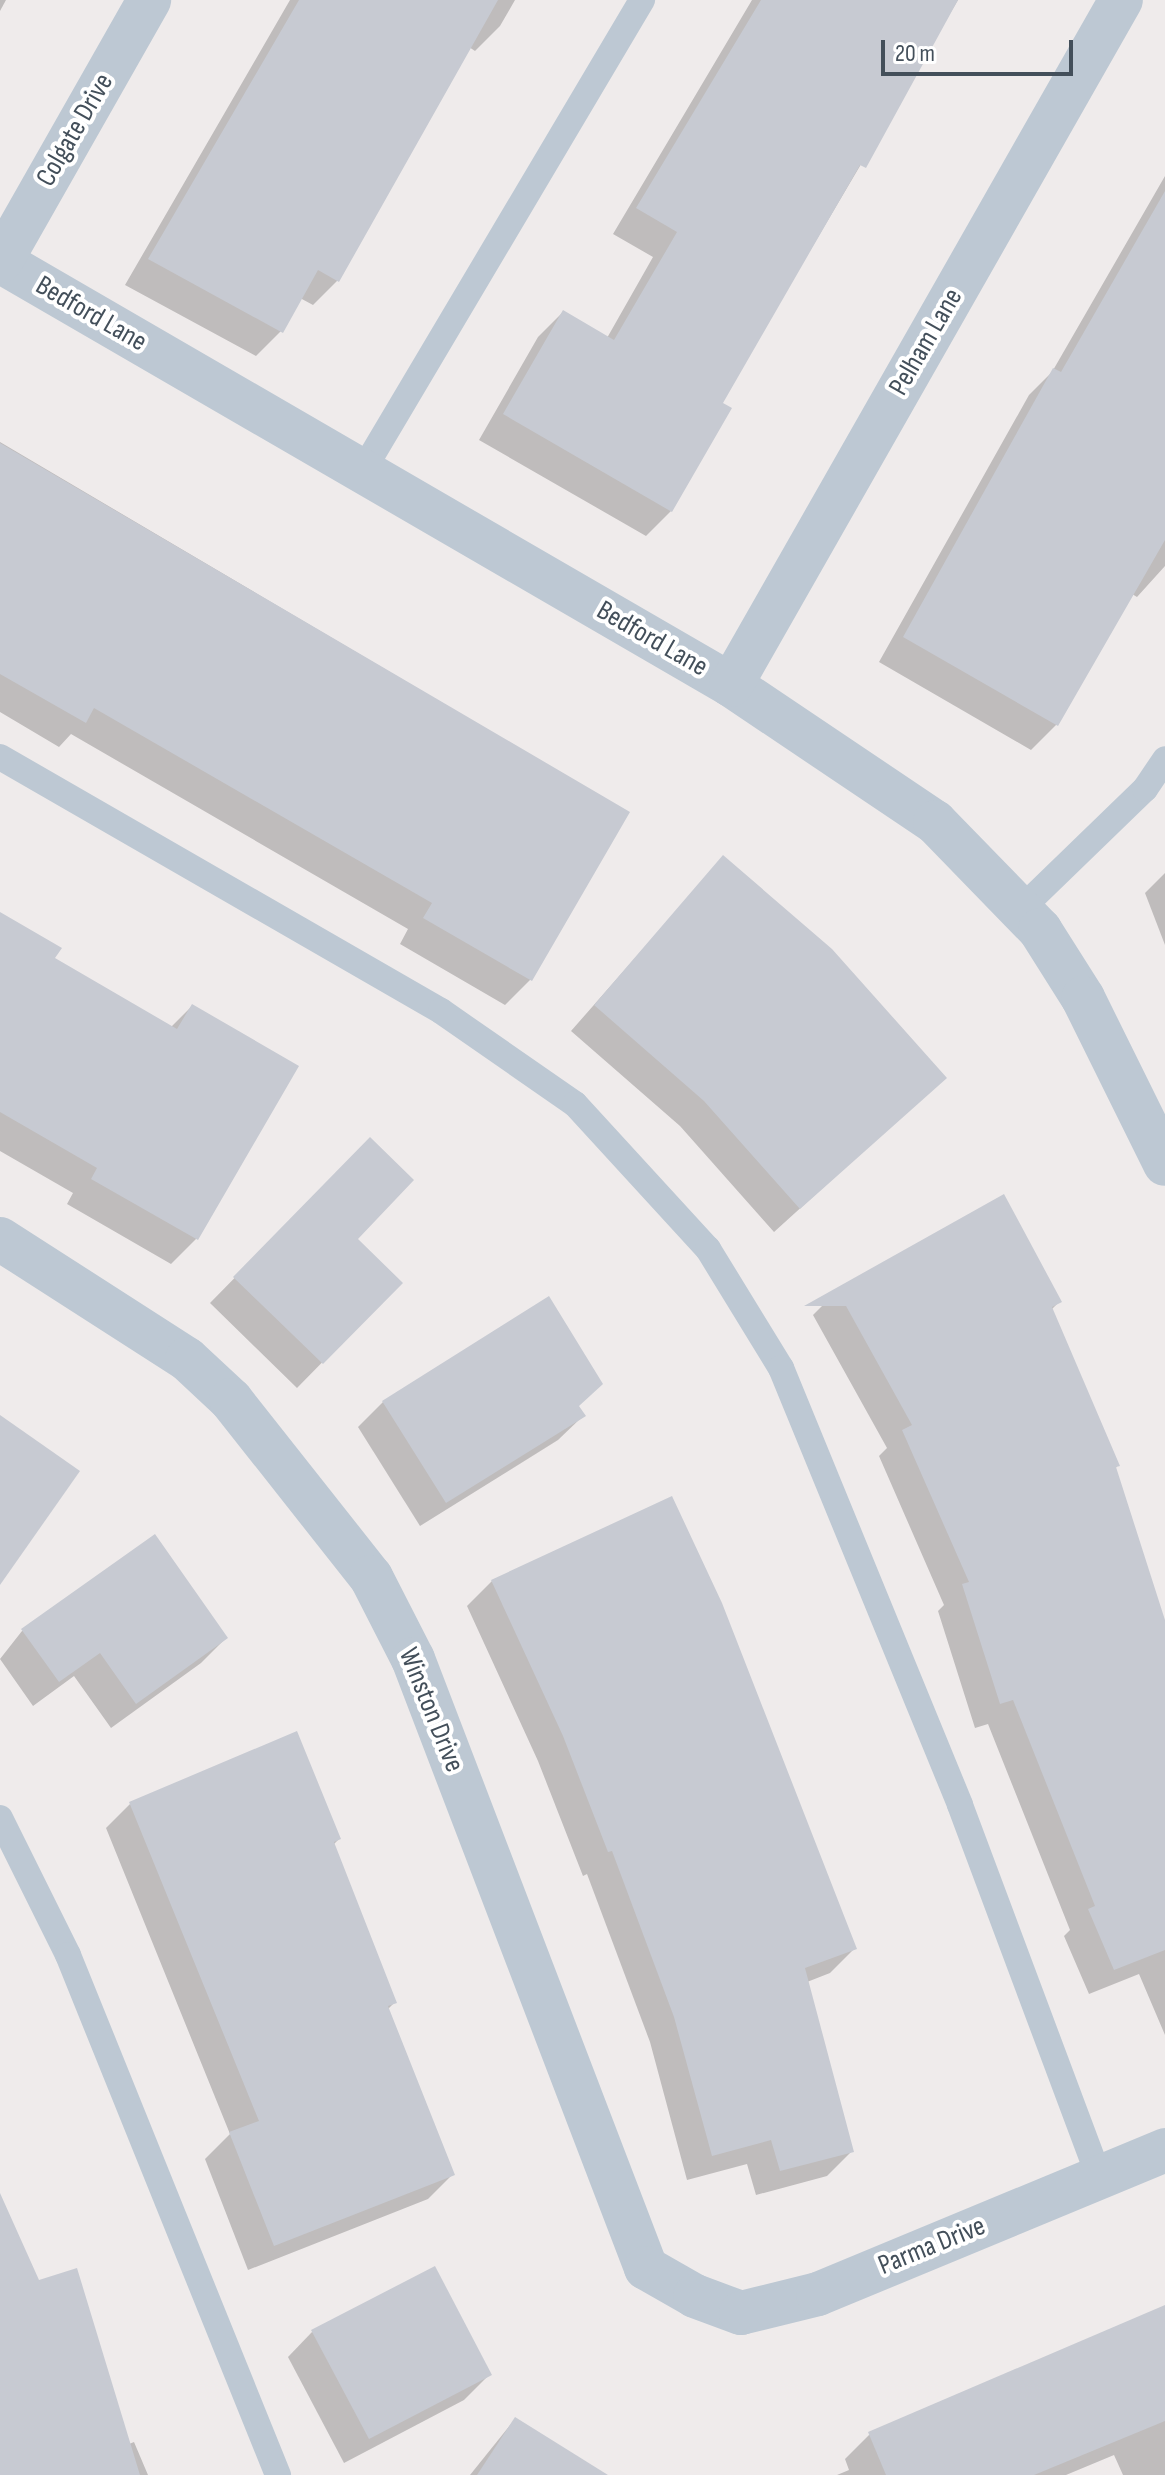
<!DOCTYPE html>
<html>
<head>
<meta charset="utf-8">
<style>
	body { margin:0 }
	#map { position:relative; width:1165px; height:2475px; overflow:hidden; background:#efebeb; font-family:"Sofia Sans Condensed",sans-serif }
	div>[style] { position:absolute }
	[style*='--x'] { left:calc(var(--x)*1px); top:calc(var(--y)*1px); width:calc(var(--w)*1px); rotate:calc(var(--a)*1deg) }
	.shadow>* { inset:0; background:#0003 }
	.building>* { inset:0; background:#c7cad2 }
	.service>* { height:26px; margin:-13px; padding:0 13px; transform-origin:13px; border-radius:13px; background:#bdc8d3 }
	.minor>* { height:44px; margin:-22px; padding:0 22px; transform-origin:22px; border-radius:22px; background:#bdc8d3 }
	span { translate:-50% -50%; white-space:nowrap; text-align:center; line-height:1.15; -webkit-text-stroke:8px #fff; paint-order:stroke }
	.street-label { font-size:28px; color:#434f5a }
	.scale { position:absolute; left:881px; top:40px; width:192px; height:36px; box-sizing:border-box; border:4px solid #434f5a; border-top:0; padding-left:10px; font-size:24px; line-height:28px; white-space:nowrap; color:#434f5a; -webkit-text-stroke:6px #fff; paint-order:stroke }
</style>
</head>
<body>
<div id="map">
	<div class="shadow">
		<i style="clip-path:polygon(0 0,6px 0,0 11px)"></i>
		<i style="clip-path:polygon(290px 0,515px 0,500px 26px,475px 51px,469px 47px,338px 280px,313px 305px,300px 298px,281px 331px,256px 356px,125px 285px)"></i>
		<i style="clip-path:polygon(752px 0,958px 0,720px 403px,671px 511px,646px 536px,479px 440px,538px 337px,563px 312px,607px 338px,653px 257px,613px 234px)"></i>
		<i style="clip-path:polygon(1165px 176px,1165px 566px,1137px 597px,1132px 594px,1056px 725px,1031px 750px,879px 662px,1029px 395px,1052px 372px)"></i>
		<i style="clip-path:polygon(0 442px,627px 812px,530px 980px,505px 1005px,400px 944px,408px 929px,71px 734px,59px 747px,0 712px)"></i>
		<i style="clip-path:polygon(723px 858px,944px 1078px,774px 1232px,680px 1126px,571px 1031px)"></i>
		<i style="clip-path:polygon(1165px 873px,1165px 945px,1145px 893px)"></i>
		<i style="clip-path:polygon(0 915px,53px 959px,171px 1027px,192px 1006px,296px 1066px,196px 1239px,171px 1264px,67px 1204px,73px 1193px,0 1151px)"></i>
		<i style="clip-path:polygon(370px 1140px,356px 1239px,400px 1283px,297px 1388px,210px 1303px)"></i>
		<i style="clip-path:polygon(838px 1290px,1060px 1301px,1051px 1310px,1118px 1465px,1115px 1469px,1165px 1626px,1165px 2035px,1139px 1974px,1089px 1994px,1064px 1936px,1070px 1930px,988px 1724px,975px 1728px,938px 1611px,944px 1605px,879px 1456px,887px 1448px,813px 1315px)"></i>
		<i style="clip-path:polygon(383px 1402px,577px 1407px,583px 1416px,558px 1440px,420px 1526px,358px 1427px)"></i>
		<i style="clip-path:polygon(492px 1581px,855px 1948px,830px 1973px,807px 1982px,852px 2151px,827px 2176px,756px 2195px,747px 2164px,687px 2180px,650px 2042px,587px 1874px,583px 1876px,538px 1761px,467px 1606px)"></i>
		<i style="clip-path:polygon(22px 1631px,226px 1638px,201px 1663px,111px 1728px,74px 1676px,33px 1706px,0 1659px)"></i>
		<i style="clip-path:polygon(131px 1803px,339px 1839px,333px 1845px,395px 2002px,388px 2009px,453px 2174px,428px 2199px,248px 2270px,205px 2159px,230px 2134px,106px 1828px)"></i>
		<i style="clip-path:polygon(0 2198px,38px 2282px,129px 2444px,134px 2442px,148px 2475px,0 2475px)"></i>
		<i style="clip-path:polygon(312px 2332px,489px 2375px,464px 2400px,344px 2463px,288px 2357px)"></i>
		<i style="clip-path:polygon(1165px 2335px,1165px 2475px,1123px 2475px,1114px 2455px,1066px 2475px,837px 2475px,849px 2470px,845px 2459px,870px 2434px)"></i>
		<i style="clip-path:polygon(515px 2419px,604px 2475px,470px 2475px)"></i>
	</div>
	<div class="building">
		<i style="clip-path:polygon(299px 0,498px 0,339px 282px,318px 270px,283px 333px,148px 259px)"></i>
		<i style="clip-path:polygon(761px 0,958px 0,866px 168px,860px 165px,723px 403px,732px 408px,672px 512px,503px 414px,563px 310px,614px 340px,677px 232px,636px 208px)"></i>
		<i style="clip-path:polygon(1165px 191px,1165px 540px,1058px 726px,903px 637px,1053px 368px,1061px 372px)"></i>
		<i style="clip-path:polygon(0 443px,630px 812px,532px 981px,423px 918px,432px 903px,94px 708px,86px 723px,0 674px)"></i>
		<i style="clip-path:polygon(723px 855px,832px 949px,947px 1078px,800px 1209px,704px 1101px,594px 1005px)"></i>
		<i style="clip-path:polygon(0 912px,62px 948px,55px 958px,177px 1029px,192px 1004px,299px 1066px,198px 1240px,91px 1179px,97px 1168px,0 1112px)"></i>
		<i style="clip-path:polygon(370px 1137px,414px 1180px,358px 1239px,403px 1283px,323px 1364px,233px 1277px)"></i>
		<i style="clip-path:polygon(1004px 1194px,1062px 1302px,1052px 1307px,1120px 1466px,1116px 1467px,1165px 1620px,1165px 1950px,1114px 1970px,1088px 1909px,1095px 1906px,1013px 1700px,1000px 1704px,962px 1584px,969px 1582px,902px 1430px,912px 1425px,846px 1306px,804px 1306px)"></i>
		<i style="clip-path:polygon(549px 1296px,603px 1384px,579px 1406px,586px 1416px,446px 1503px,382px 1401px)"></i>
		<i style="clip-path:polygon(0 1415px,80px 1471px,0 1585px)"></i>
		<i style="clip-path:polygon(672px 1496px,722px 1603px,857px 1949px,805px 1968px,854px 2152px,780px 2171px,771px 2140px,712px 2156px,674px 2017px,612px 1851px,608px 1852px,563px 1736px,491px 1580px)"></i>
		<i style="clip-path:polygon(155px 1534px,228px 1638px,136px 1704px,100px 1653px,59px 1682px,21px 1629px)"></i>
		<i style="clip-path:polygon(297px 1731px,341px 1839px,334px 1842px,397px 2003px,388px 2006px,455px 2175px,274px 2246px,229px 2132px,259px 2121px,129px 1802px)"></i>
		<i style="clip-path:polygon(0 2193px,39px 2280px,77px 2268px,140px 2475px,0 2475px)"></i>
		<i style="clip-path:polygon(435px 2266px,492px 2375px,369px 2439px,311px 2330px)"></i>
		<i style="clip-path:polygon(1165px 2305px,1165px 2421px,1034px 2475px,886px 2475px,868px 2432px)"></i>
		<i style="clip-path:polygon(515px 2417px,608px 2475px,477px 2475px)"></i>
	</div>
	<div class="service">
		<i style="--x:362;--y:472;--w:549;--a:-59.32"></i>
		<i style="--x:0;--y:757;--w:509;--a:29.94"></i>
		<i style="--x:441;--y:1011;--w:163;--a:34.8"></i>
		<i style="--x:575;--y:1104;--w:197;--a:47.5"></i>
		<i style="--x:708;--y:1249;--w:140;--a:58.5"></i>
		<i style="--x:781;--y:1368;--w:472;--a:67.7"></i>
		<i style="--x:960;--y:1805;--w:397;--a:69.5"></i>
		<i style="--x:1022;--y:908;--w:171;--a:-44.1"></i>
		<i style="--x:1145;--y:789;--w:36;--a:-56"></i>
		<i style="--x:0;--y:1818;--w:153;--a:63.6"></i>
		<i style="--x:68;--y:1955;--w:561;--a:68.01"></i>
	</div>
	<div class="minor">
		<i style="--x:0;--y:261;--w:845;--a:30.11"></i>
		<i style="--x:731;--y:685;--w:246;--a:33.9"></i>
		<i style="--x:935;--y:822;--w:151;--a:45.8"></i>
		<i style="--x:1040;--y:930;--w:80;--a:57.7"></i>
		<i style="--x:1083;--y:998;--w:185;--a:63.7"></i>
		<i style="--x:1;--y:261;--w:300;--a:-60.4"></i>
		<i style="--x:731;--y:685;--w:788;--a:-60.35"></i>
		<i style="--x:0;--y:1239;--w:222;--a:32.7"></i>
		<i style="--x:187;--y:1359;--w:60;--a:43"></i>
		<i style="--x:231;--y:1400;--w:226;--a:51.7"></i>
		<i style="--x:371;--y:1577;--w:92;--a:62.9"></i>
		<i style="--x:413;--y:1659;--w:652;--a:69.06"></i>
		<i style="--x:646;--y:2268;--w:56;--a:29.7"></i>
		<i style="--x:695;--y:2296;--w:49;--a:20.3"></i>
		<i style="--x:741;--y:2313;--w:79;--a:-13.9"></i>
		<i style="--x:818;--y:2294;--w:376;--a:-22.5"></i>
	</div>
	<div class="street-label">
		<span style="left:75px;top:130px;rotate:-60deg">Colgate Drive</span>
		<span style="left:91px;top:314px;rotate:30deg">Bedford Lane</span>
		<span style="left:926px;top:342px;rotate:-60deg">Pelham Lane</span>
		<span style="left:652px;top:639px;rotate:30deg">Bedford Lane</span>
		<span style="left:431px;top:1710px;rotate:68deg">Winston Drive</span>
		<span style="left:932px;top:2246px;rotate:-22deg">Parma Drive</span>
	</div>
	<div class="scale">20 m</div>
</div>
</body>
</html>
